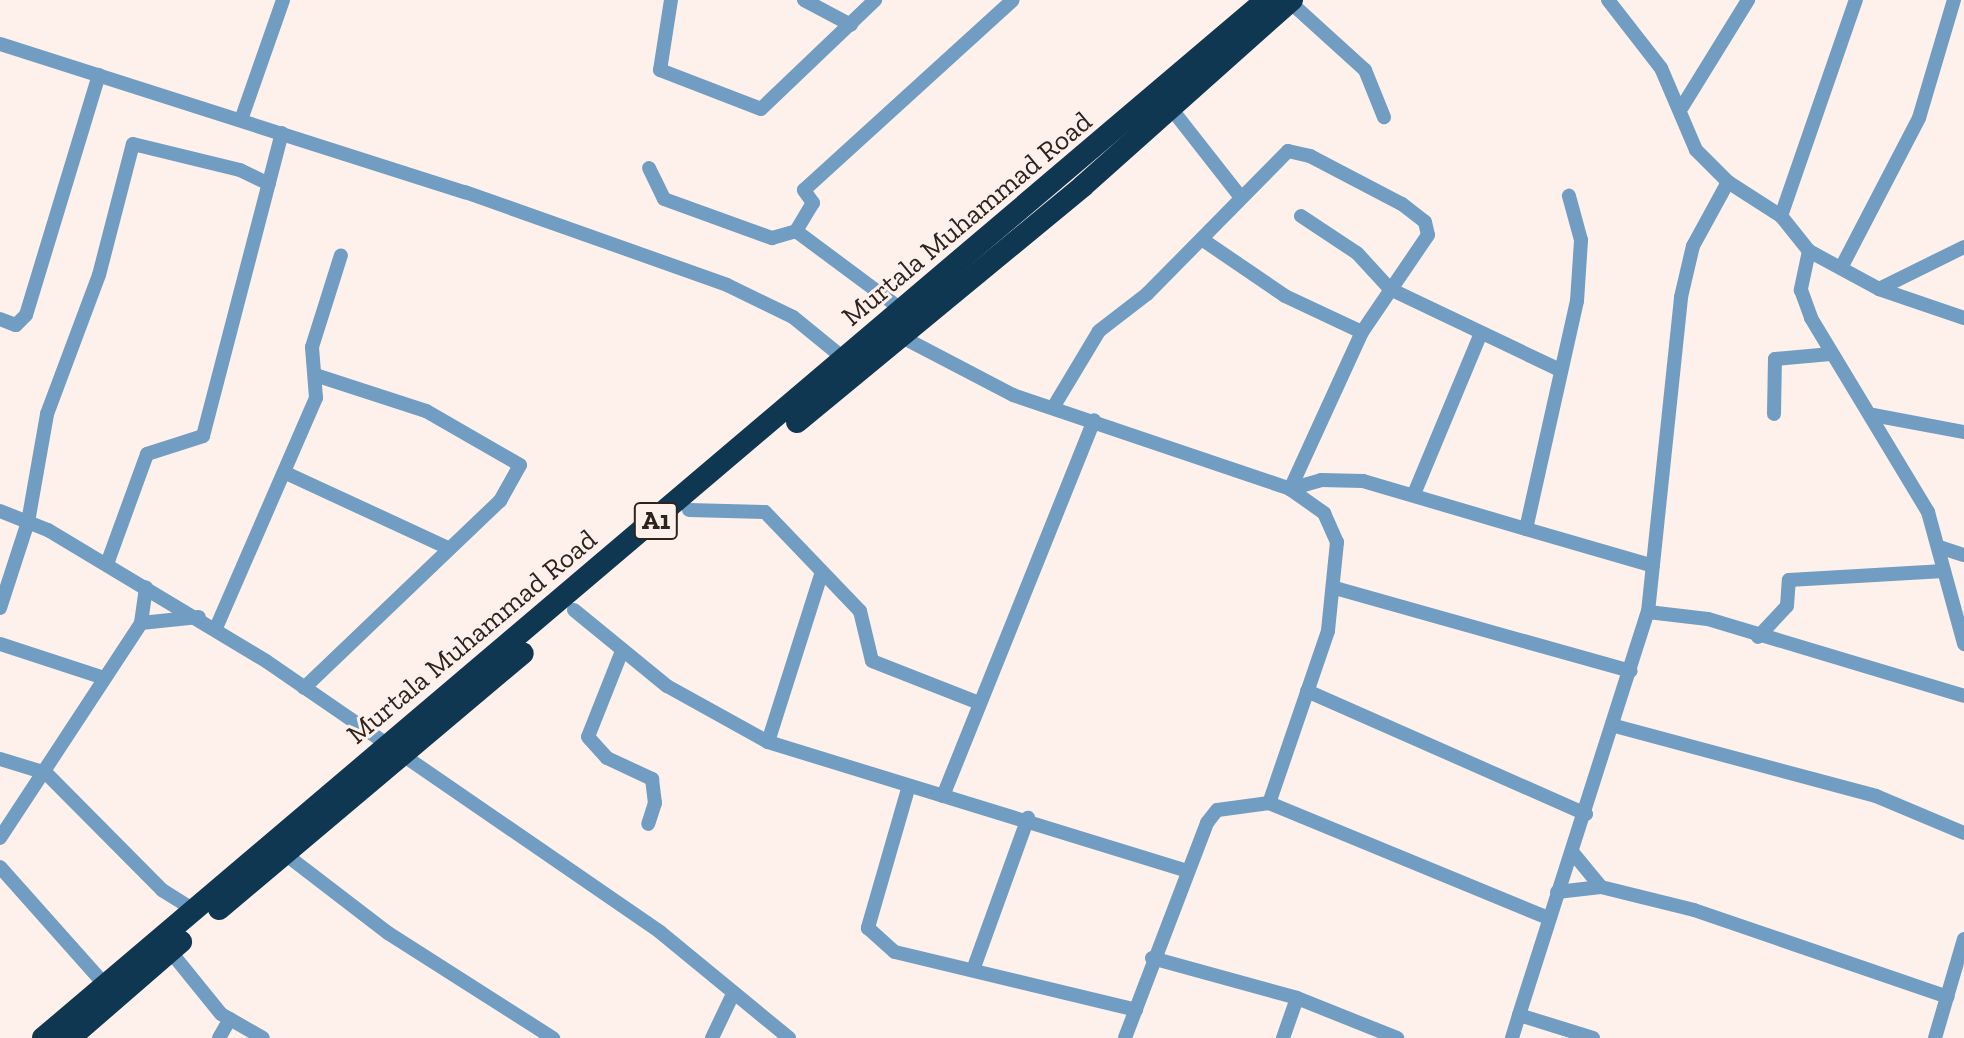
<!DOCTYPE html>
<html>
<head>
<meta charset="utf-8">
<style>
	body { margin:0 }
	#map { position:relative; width:1964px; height:1038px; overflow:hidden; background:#fef1eb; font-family:"Zilla Slab",serif }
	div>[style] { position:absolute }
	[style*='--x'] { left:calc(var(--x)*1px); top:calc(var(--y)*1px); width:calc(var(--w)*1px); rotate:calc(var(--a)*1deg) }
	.minor>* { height:14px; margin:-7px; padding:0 7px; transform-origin:7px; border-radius:7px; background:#709dc1 }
	.highway>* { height:22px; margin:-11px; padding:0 11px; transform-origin:11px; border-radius:11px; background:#103752 }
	span { translate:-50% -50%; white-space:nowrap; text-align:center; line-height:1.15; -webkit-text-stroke:6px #fef1eb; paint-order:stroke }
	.shield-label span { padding:2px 6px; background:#fef1eb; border:2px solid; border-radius:6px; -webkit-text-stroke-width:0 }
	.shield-label { font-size:26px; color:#2e231d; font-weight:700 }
	.street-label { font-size:28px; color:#2e231d }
</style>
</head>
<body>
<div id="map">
	<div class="minor">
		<i style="--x:671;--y:0;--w:71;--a:98.9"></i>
		<i style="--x:660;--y:70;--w:108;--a:21.1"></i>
		<i style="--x:761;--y:109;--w:158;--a:-43.7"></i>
		<i style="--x:804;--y:0;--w:53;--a:28"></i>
		<i style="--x:1608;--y:0;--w:86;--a:52.1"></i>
		<i style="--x:1661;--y:68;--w:89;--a:66.9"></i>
		<i style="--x:1696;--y:150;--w:45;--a:45"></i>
		<i style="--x:1728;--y:182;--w:63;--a:32.7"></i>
		<i style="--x:1781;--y:216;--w:45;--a:51.3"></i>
		<i style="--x:1809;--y:251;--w:80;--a:28.5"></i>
		<i style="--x:1879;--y:289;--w:90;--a:18.8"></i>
		<i style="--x:1290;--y:2;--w:101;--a:42.2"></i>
		<i style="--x:1365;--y:70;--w:51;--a:68"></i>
		<i style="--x:0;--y:44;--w:488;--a:17.7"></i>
		<i style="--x:465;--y:192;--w:278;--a:19.5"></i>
		<i style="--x:727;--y:285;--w:73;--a:25.9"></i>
		<i style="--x:793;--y:317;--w:70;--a:39.2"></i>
		<i style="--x:1170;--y:107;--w:112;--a:51.9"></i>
		<i style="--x:1682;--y:107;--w:126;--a:-58.3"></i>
		<i style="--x:241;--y:120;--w:127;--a:-70.7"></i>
		<i style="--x:649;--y:168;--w:34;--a:64"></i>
		<i style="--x:664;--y:199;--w:115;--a:19.9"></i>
		<i style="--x:772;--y:238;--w:25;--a:-16"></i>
		<i style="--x:1301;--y:216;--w:67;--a:33.5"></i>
		<i style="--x:1357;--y:253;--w:49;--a:47.5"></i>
		<i style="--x:1390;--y:289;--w:188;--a:25.5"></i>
		<i style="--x:1781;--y:216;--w:229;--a:-70.9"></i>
		<i style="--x:1203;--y:240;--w:99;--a:34.3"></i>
		<i style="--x:1285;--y:296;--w:85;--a:25.1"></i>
		<i style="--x:1809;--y:251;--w:40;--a:102"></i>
		<i style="--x:1801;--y:290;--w:30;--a:70"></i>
		<i style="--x:1811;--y:318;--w:227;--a:58.9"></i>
		<i style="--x:1928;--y:512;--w:137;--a:74.7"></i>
		<i style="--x:1841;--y:268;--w:169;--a:-62.5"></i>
		<i style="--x:1919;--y:118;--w:123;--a:-73.5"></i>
		<i style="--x:1879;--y:289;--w:95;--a:-26.3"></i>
		<i style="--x:905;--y:312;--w:136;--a:-143.4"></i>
		<i style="--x:796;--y:231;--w:33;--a:-59"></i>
		<i style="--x:813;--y:203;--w:16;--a:-125"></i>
		<i style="--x:804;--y:190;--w:282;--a:-42.3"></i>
		<i style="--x:0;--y:319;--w:17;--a:21"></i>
		<i style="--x:16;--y:325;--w:14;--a:-45"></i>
		<i style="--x:26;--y:315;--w:251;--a:-73.1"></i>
		<i style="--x:902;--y:337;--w:125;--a:27.6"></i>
		<i style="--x:1013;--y:395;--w:293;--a:18.7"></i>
		<i style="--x:1290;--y:489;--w:42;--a:35.2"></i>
		<i style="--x:1324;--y:513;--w:32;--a:66"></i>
		<i style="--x:1337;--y:542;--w:89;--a:95.8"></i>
		<i style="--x:1328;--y:631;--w:182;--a:108.9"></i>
		<i style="--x:1269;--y:803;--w:52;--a:172.3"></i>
		<i style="--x:1217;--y:810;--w:16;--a:128"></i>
		<i style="--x:1207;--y:823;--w:230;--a:110.9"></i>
		<i style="--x:1054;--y:406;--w:87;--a:-59"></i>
		<i style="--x:1099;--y:331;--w:61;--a:-37.6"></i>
		<i style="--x:1147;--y:294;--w:201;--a:-45.4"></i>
		<i style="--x:1288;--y:151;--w:23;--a:13"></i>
		<i style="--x:1310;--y:156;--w:104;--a:27.6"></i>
		<i style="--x:1402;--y:204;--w:29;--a:38"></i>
		<i style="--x:1425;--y:222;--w:13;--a:77"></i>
		<i style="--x:1428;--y:235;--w:117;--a:124.2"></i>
		<i style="--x:1362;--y:332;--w:173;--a:114.6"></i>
		<i style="--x:1774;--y:414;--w:55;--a:-89"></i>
		<i style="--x:1775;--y:359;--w:56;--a:-5.1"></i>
		<i style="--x:1873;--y:415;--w:93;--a:10.6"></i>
		<i style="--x:288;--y:474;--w:174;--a:24.8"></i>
		<i style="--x:1290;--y:489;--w:32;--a:-16"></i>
		<i style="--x:1321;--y:480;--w:42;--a:1.4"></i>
		<i style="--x:1363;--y:481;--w:170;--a:16.4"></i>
		<i style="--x:1526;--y:529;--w:234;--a:-77.4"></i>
		<i style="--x:1577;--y:301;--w:61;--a:-86.2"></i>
		<i style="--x:1581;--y:240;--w:46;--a:-105.3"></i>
		<i style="--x:1414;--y:494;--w:174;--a:-67.4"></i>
		<i style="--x:689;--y:510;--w:76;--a:1.5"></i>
		<i style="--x:765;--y:512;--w:137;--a:46.2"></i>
		<i style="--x:860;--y:611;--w:51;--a:76.5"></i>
		<i style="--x:872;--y:661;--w:115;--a:21.4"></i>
		<i style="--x:0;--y:511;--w:52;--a:21.6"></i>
		<i style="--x:48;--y:530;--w:254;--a:31"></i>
		<i style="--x:266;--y:661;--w:478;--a:34.5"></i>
		<i style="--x:660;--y:932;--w:167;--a:39.4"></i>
		<i style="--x:1526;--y:529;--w:132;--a:16.2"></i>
		<i style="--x:1939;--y:547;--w:26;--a:18"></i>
		<i style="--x:107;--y:564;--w:117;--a:-70"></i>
		<i style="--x:147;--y:454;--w:59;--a:-17.8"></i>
		<i style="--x:203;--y:436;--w:313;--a:-75.4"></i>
		<i style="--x:1335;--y:588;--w:307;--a:15.7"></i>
		<i style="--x:0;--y:608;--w:90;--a:-72"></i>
		<i style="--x:28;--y:522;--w:110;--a:-80"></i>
		<i style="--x:47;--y:414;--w:148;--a:-69.5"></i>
		<i style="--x:99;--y:275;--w:135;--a:-75.5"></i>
		<i style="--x:133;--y:144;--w:110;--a:13.7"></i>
		<i style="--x:240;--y:170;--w:32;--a:26"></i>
		<i style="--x:574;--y:610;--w:120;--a:39.3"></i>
		<i style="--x:667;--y:686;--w:115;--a:29"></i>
		<i style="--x:768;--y:742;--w:435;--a:17.1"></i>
		<i style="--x:1648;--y:612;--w:60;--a:6.7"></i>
		<i style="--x:1708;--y:619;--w:267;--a:16.7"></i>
		<i style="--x:141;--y:623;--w:58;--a:-5.9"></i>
		<i style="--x:216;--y:628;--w:251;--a:-66.5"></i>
		<i style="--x:316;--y:398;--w:51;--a:-94.5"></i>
		<i style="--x:312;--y:347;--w:96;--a:-72.5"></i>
		<i style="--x:1758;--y:637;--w:42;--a:-46.9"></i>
		<i style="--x:1787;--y:606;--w:26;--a:-86"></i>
		<i style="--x:1789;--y:580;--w:155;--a:-3.3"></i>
		<i style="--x:0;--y:644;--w:106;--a:18.1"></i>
		<i style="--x:622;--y:651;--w:92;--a:111.6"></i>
		<i style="--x:588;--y:737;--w:28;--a:48"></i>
		<i style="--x:607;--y:758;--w:50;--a:25"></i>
		<i style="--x:652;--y:779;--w:24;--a:83"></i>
		<i style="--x:655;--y:803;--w:22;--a:108"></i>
		<i style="--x:304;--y:688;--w:271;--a:-43.7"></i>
		<i style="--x:500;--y:501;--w:41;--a:-60.9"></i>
		<i style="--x:520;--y:465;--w:108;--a:-150.1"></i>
		<i style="--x:426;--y:411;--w:114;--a:-162"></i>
		<i style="--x:1307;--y:691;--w:305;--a:23.8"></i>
		<i style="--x:1615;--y:726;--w:270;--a:15"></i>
		<i style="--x:1876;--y:796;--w:95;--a:22.8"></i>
		<i style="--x:768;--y:742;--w:175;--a:-72.4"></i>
		<i style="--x:0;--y:759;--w:48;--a:16.9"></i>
		<i style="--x:46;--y:773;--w:165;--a:45.2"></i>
		<i style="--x:162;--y:890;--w:38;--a:32"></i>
		<i style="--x:908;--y:789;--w:145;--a:106.1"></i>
		<i style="--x:868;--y:928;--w:36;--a:42"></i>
		<i style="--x:895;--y:952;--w:248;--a:13.5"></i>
		<i style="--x:943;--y:796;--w:405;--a:-68.1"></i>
		<i style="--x:1269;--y:803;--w:300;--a:22.4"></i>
		<i style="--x:0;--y:838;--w:257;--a:-56.7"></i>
		<i style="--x:141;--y:623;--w:36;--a:-82"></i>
		<i style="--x:1573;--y:853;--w:44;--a:50.5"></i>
		<i style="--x:285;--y:854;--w:130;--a:37.5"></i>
		<i style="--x:388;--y:933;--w:196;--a:32.5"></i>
		<i style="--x:0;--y:867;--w:158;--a:48.3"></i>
		<i style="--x:1557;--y:892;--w:44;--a:-6.5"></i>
		<i style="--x:1601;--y:887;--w:96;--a:13.9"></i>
		<i style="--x:1694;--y:910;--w:268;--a:18.9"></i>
		<i style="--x:170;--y:951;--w:81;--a:51"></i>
		<i style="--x:221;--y:1014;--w:48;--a:29.7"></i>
		<i style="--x:1152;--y:958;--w:150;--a:15.4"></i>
		<i style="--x:1297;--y:998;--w:108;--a:21.8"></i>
		<i style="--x:973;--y:970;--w:162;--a:-70.1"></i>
		<i style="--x:219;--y:1038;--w:22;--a:-60"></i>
		<i style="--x:712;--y:1038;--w:49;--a:-64.5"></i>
		<i style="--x:1283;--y:1038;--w:42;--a:-70.7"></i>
		<i style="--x:1512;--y:1038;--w:24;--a:-73"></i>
		<i style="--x:1593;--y:1038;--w:77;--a:-162.7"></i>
		<i style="--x:1519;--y:1015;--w:423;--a:-72.3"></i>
		<i style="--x:1648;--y:612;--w:317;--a:-84"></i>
		<i style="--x:1681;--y:297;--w:52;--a:-76.8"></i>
		<i style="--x:1693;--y:246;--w:73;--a:-61.3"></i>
		<i style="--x:1935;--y:1038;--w:103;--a:-73.7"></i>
	</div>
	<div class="highway">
		<i style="--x:797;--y:422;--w:371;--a:-39.5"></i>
		<i style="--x:1083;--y:186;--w:280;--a:-41.7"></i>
		<i style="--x:219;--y:909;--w:397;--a:-40.1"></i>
		<i style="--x:43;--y:1038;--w:1604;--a:-40.32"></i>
		<i style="--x:70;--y:1038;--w:147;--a:-40.9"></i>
	</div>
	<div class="shield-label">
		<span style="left:656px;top:521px">A1</span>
	</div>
	<div class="street-label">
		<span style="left:967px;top:219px;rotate:-40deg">Murtala Muhammad Road</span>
		<span style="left:472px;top:637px;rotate:-40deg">Murtala Muhammad Road</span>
	</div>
</div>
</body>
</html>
